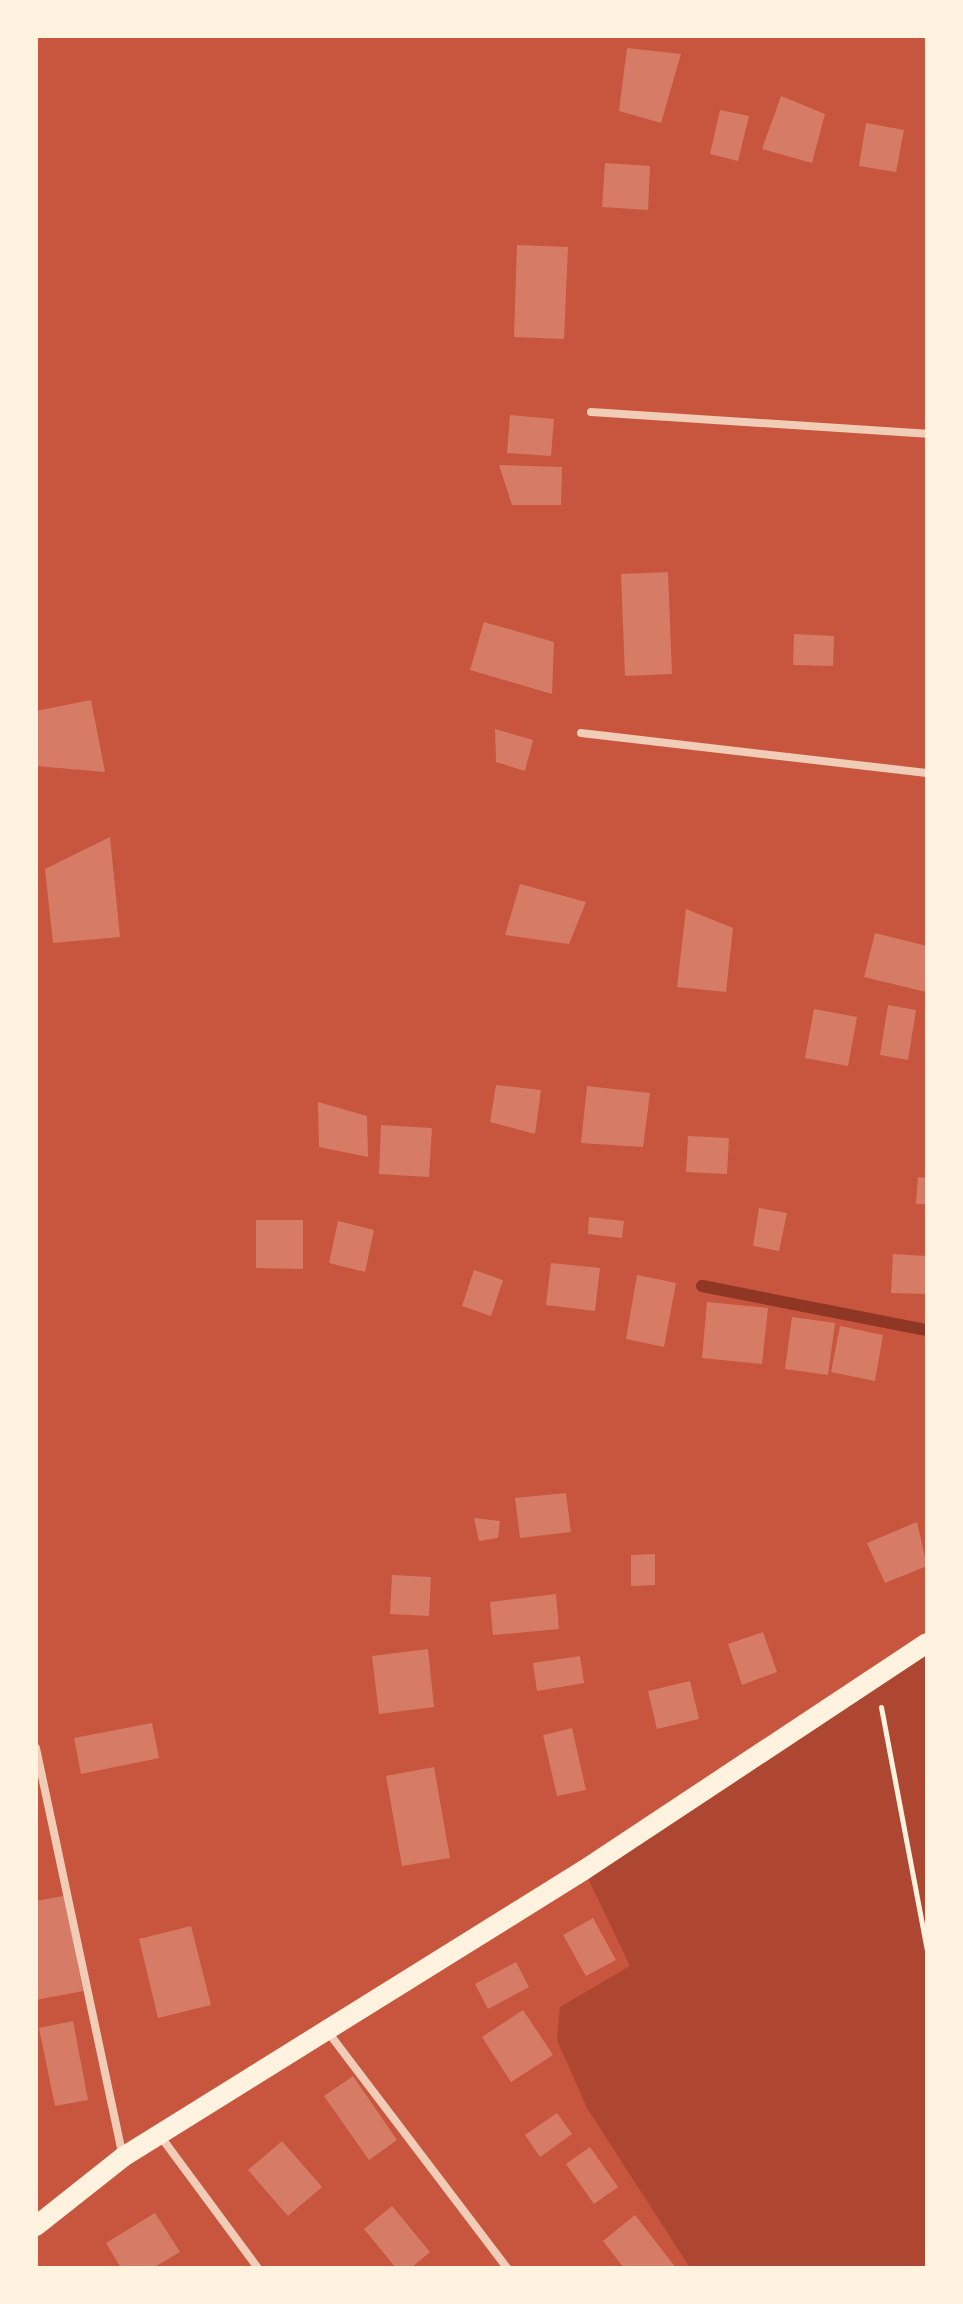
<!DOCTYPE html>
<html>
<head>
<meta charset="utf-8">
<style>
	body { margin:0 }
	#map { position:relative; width:963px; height:2304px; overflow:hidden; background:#c8553d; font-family:"Nunito Sans",sans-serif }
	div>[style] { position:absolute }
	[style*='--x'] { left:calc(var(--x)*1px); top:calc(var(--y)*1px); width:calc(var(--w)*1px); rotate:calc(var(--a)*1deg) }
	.green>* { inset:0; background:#ae4732 }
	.stream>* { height:12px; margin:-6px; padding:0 6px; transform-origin:6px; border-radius:6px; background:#8f3625 }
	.building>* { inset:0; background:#d67c66 }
	.path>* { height:5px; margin:-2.5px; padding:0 2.5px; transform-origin:2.5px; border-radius:2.5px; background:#fff3e0 }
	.minor>* { height:8px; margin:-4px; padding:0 4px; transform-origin:4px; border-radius:4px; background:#f1ccb7 }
	.primary>* { height:20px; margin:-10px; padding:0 10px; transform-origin:10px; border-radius:10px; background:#fff3e0 }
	span { translate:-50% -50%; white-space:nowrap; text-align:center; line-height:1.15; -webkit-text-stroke:8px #fff3e0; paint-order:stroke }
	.frame { position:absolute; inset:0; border:38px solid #fff3e0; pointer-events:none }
</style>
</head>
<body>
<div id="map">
	<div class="green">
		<i style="clip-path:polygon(927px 1643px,927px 2268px,690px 2268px,587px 2108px,557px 2040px,560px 2007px,630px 1966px,584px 1870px)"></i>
	</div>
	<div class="stream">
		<i style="--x:702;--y:1286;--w:229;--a:11.1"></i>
	</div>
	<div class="building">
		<i style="clip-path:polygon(627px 48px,681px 54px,661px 123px,619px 111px)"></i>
		<i style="clip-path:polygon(781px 96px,825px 114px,812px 163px,762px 149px)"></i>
		<i style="clip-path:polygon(720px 110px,749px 116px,738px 161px,710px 154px)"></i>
		<i style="clip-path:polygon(866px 123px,904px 130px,896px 172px,859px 166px)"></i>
		<i style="clip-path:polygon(605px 163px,650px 166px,648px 210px,602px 207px)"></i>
		<i style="clip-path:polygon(517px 245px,568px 247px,564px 339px,514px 337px)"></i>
		<i style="clip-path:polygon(510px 415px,554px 419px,551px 456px,507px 453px)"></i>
		<i style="clip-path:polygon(499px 465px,562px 467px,561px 505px,512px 505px)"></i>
		<i style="clip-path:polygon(668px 572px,672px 674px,625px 676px,621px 574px)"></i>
		<i style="clip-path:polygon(484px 622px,554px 642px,552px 694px,470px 670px)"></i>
		<i style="clip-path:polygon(794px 634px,834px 636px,833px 666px,793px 665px)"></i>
		<i style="clip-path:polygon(91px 700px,105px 772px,36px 766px,36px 711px)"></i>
		<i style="clip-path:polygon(495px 729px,533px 740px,525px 771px,496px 762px)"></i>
		<i style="clip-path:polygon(110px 837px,120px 937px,53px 943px,45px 869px)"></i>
		<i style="clip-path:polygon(520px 884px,586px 902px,569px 944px,505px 935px)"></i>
		<i style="clip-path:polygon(686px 909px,733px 928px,726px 992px,677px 987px)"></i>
		<i style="clip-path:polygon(875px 933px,927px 946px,926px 992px,864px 977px)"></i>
		<i style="clip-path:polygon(888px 1005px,916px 1010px,908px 1060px,880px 1055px)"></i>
		<i style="clip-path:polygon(814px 1009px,857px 1017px,848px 1066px,805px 1058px)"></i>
		<i style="clip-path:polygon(496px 1085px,541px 1090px,535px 1134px,490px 1122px)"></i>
		<i style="clip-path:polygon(587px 1086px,650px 1093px,643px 1147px,581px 1143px)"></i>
		<i style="clip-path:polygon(318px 1102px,367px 1116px,368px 1157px,319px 1147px)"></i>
		<i style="clip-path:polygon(381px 1125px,432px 1128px,429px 1177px,379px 1174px)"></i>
		<i style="clip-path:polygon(688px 1136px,729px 1138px,727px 1174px,686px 1172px)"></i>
		<i style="clip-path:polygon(918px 1177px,927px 1178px,927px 1204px,916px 1204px)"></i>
		<i style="clip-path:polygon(759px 1208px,787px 1213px,779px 1251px,753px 1246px)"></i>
		<i style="clip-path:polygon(589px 1217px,624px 1221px,622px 1238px,588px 1234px)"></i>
		<i style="clip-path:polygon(256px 1220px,303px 1220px,303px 1269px,256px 1268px)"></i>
		<i style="clip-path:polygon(338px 1221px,374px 1230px,365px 1272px,329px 1263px)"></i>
		<i style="clip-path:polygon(893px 1254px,927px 1256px,927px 1294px,891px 1293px)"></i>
		<i style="clip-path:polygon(551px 1263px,600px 1268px,595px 1311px,546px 1305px)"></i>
		<i style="clip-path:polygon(474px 1270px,503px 1280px,491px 1316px,462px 1306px)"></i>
		<i style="clip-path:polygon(637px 1275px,676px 1283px,664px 1347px,626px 1339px)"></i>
		<i style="clip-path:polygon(707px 1302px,768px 1308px,762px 1364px,702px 1358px)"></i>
		<i style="clip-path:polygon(792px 1317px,835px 1323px,828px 1375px,785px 1369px)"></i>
		<i style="clip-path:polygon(840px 1326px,883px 1335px,875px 1381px,831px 1372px)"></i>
		<i style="clip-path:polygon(566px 1493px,571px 1532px,520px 1538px,515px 1498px)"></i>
		<i style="clip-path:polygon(474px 1518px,500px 1521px,498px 1538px,479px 1541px)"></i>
		<i style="clip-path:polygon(917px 1522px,927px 1566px,885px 1583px,867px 1543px)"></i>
		<i style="clip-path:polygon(655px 1554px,655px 1585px,631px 1586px,631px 1555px)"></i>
		<i style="clip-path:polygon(392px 1575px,431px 1577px,429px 1616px,390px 1614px)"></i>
		<i style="clip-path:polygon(556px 1594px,559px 1629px,493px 1635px,490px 1602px)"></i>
		<i style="clip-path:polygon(763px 1632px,777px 1672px,742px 1685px,728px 1644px)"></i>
		<i style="clip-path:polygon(428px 1649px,434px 1707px,379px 1714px,372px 1656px)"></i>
		<i style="clip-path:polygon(580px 1656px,584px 1683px,537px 1691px,533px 1663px)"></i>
		<i style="clip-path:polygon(690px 1681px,699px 1719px,657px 1729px,648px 1691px)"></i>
		<i style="clip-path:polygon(152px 1723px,159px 1758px,81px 1774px,74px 1738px)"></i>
		<i style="clip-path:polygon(572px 1728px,586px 1790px,557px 1796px,543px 1735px)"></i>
		<i style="clip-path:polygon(434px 1767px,450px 1858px,402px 1866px,386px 1776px)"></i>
		<i style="clip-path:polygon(64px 1896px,83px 1991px,36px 2000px,36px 1901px)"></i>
		<i style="clip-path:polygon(593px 1918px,616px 1960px,586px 1976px,563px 1935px)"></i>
		<i style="clip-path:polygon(191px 1926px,211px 2005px,158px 2018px,139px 1939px)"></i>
		<i style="clip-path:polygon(516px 1962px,529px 1987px,488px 2009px,475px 1984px)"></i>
		<i style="clip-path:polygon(523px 2010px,553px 2055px,511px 2082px,482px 2037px)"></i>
		<i style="clip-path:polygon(73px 2021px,88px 2100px,55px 2106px,39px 2028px)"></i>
		<i style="clip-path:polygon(353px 2076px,397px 2140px,369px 2160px,324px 2096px)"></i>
		<i style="clip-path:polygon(557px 2113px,572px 2134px,540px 2157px,525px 2135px)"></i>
		<i style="clip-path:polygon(282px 2141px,322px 2187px,288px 2216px,248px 2170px)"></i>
		<i style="clip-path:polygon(590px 2147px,618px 2187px,594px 2204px,566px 2164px)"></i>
		<i style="clip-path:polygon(392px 2206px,430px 2252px,411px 2268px,396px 2268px,364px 2229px)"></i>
		<i style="clip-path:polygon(155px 2213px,180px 2252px,153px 2268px,121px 2268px,106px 2243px)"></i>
		<i style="clip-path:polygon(635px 2215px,676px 2268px,624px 2268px,603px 2241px)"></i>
	</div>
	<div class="path">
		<i style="--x:881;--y:1707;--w:247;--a:79.3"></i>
	</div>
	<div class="minor">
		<i style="--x:591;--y:412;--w:337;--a:3.7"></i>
		<i style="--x:581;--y:733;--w:348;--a:6.6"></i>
		<i style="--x:36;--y:1748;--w:417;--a:78"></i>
		<i style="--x:328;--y:2032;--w:296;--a:52.8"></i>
		<i style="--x:161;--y:2137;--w:163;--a:53.5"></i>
	</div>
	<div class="primary">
		<i style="--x:36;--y:2226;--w:111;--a:-38.4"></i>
		<i style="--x:123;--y:2157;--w:543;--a:-31.9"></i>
		<i style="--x:584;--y:1870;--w:411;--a:-33.5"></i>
	</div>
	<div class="frame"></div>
</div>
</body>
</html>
